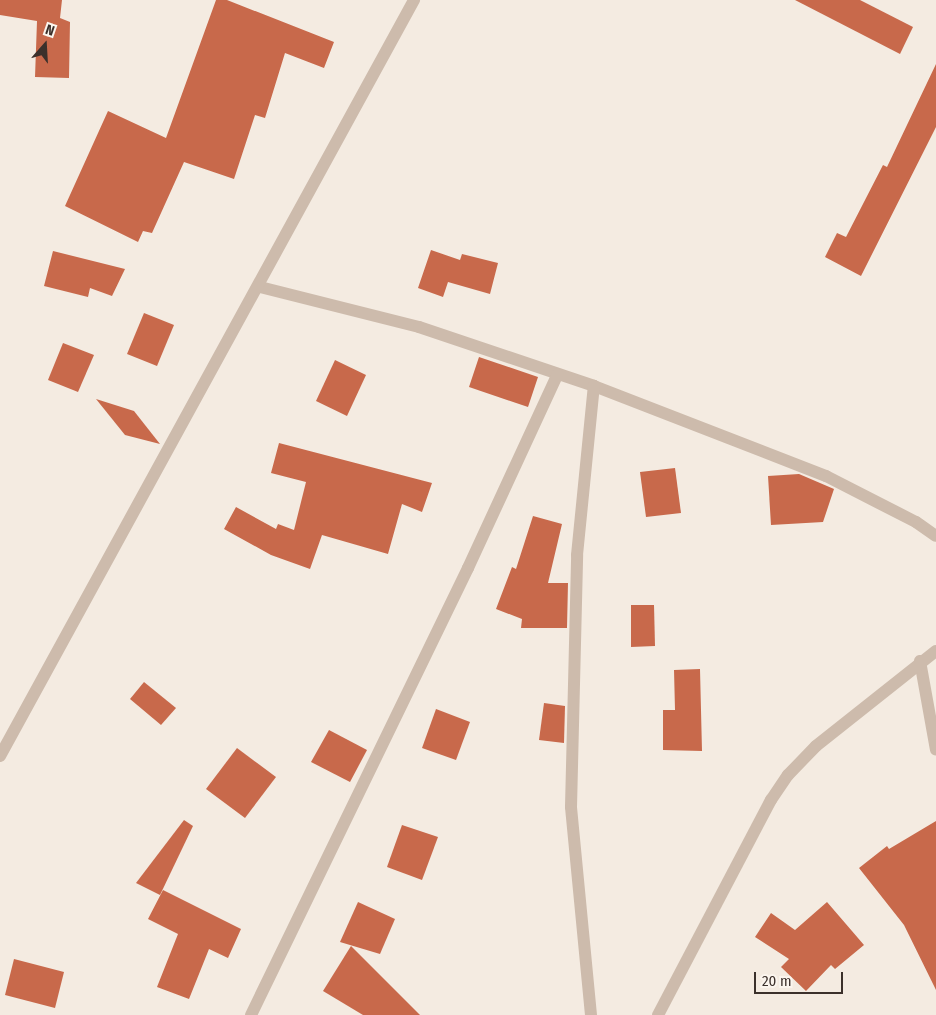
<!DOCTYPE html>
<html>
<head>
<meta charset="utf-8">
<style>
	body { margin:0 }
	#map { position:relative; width:936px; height:1015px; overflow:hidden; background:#f4ebe1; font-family:"Fira Sans Condensed",sans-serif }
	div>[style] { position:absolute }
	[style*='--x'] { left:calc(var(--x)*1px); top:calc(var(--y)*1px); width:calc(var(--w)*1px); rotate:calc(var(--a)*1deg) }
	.building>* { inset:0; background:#c8694b }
	.minor>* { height:12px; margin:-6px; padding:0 6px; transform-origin:6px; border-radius:6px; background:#cdbbac }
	span { translate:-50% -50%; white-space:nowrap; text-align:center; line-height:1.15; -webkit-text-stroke:4px #fbf5ee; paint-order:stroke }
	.north { position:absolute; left:20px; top:20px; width:50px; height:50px; -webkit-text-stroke:4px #fbf5ee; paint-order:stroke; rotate:19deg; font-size:14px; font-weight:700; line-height:20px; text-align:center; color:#3b302b }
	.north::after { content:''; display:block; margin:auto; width:18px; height:22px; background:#3b302b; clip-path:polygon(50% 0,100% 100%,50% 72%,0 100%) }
	.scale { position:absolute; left:754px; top:972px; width:89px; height:22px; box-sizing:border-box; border:2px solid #3b302b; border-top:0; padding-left:6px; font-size:15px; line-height:18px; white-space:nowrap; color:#3b302b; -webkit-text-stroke:4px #fbf5ee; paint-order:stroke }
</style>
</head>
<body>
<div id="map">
	<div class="building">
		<i style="clip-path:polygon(0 0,62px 0,60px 18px,70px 22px,69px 78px,35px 77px,37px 21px,0 15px)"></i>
		<i style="clip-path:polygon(216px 0,227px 0,334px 42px,324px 68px,285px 53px,265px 118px,255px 115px,234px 179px,184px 162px,152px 233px,143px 231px,138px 242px,65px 206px,108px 111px,166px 138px)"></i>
		<i style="clip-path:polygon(795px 0,860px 0,913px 27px,900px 54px)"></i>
		<i style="clip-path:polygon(936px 64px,936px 127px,861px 276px,825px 257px,837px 233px,846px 237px,883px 165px,887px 167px)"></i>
		<i style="clip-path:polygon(431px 250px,460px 260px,462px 254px,498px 263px,490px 294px,448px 282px,443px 297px,418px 288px)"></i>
		<i style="clip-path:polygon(53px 251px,125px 269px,112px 296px,90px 288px,88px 297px,44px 286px)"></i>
		<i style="clip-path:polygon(144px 313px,174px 325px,157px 366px,127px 354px)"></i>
		<i style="clip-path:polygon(63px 343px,94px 355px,78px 392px,48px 380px)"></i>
		<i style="clip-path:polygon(479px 357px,538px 377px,528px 407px,469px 387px)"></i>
		<i style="clip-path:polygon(335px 360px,366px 375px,347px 416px,316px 401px)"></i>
		<i style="clip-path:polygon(96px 399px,134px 411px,160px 444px,125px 435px)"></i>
		<i style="clip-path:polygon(279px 443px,432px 483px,422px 512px,402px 504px,388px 554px,322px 535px,310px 569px,271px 555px,224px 529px,236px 507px,276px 529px,278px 524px,294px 530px,306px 482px,271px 473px)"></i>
		<i style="clip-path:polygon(675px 468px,681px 513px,646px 517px,640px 472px)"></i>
		<i style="clip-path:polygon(799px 474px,834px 489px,823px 522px,771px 525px,768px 476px)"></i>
		<i style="clip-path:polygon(533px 516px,562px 524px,548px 583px,568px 583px,567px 628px,521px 628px,522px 619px,496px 609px,512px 567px,516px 569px)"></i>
		<i style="clip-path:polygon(631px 605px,654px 605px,655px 646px,631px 647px)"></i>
		<i style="clip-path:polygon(700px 669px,702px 751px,663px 750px,663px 710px,675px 710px,674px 670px)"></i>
		<i style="clip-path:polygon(144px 682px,176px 708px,161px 725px,130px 699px)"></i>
		<i style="clip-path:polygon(544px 703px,565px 706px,564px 743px,539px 740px)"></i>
		<i style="clip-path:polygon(436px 709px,470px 722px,456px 760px,422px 748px)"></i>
		<i style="clip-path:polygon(329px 730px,367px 750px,350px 782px,311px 762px)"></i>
		<i style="clip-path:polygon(237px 748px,276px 777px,245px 818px,206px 789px)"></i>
		<i style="clip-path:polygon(184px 820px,193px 826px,160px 895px,136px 883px)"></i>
		<i style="clip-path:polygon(936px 821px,936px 990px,904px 925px,859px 868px,887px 846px,889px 849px)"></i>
		<i style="clip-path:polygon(402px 825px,438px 837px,422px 880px,387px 867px)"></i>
		<i style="clip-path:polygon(163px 890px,241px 929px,228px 958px,209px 949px,189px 999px,157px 987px,178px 934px,148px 919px)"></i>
		<i style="clip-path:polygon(358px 902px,395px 919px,380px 954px,340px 942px)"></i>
		<i style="clip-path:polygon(827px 902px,864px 945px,835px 969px,831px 965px,806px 991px,781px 967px,789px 959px,755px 937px,771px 913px,795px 930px)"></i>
		<i style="clip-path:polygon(351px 946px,420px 1015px,363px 1015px,323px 991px)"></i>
		<i style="clip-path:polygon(14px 959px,64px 972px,55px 1008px,5px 995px)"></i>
	</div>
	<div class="minor">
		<i style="--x:260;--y:287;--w:164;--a:14.1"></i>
		<i style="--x:419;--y:327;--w:185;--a:18.6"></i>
		<i style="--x:594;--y:386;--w:249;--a:21.2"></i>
		<i style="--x:826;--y:476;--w:101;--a:27.1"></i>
		<i style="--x:916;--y:522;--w:24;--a:35"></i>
		<i style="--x:920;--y:661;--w:90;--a:79.8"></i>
		<i style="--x:0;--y:756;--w:862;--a:-61.29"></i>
		<i style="--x:251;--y:1015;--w:497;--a:-64.1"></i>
		<i style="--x:468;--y:568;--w:213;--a:-65.2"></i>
		<i style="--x:591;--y:1015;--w:209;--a:-95.5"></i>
		<i style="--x:571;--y:807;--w:252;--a:-88.6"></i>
		<i style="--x:577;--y:555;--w:170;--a:-84.3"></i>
		<i style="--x:658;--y:1015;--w:243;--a:-62.3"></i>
		<i style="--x:771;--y:800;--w:30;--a:-56"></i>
		<i style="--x:788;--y:775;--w:40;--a:-46"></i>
		<i style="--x:816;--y:746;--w:153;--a:-38.4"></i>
	</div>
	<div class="north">N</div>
	<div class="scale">20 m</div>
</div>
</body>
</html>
